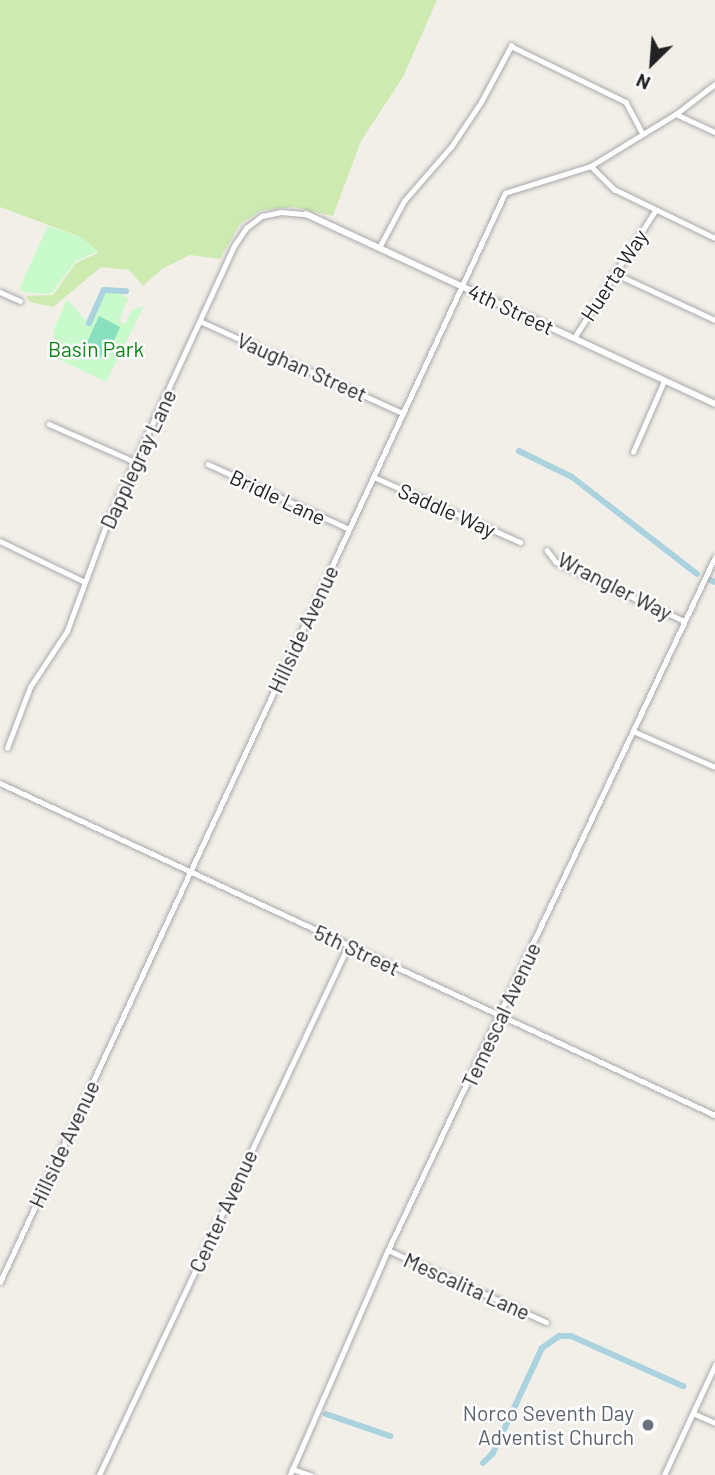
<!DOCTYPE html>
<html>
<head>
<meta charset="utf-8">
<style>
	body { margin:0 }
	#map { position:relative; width:715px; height:1475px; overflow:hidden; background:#f2efe9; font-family:Barlow,sans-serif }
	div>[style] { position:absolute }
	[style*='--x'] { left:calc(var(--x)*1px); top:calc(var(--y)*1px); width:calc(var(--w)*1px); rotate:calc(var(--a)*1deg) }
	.grass>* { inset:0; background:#cdebb0 }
	.park>* { inset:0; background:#c8facc }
	.pitch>* { inset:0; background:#88e0be }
	.canal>* { height:6px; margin:-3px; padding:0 3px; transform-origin:3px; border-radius:3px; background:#aad3df }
	.roads { filter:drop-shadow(0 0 2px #a9a9a9) drop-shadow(0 0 2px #a9a9a9) }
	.minor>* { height:4.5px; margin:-2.25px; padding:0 2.25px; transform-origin:2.25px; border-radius:2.25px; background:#fff }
	.tertiary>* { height:6px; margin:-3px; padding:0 3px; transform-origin:3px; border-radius:3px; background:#fff }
	.dots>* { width:19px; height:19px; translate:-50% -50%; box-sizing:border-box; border:4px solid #fff; border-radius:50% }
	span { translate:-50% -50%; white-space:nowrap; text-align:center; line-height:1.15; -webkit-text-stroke:5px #fff; paint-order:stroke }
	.street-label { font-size:21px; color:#222 }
	.park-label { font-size:21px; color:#0c8416 }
	.worship-label { font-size:21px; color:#5b616d }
	.right { translate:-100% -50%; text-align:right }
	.north { position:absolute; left:617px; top:28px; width:70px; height:70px; -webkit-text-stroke:5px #fff; paint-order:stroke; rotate:205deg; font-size:19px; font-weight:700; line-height:28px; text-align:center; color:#222 }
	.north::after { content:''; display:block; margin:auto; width:24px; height:32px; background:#222; clip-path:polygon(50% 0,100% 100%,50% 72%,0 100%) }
</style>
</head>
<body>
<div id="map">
	<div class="grass">
		<i style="clip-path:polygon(0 0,437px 0,403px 77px,361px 141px,333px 216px,294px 207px,262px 210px,240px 224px,220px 259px,190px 255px,162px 269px,143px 286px,129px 270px,101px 267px,53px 307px,30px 302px,26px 296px,53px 295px,76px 263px,98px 253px,81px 237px,0 207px)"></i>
	</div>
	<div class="park">
		<i style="clip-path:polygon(48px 226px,81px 237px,98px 251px,76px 261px,51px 294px,27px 293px,19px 289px)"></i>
		<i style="clip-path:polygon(116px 290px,128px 299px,119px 321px,125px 324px,132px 310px,144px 306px,106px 382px,52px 356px,54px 329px,67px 299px,89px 324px,105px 293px)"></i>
	</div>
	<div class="pitch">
		<i style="clip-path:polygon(99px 316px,120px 327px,108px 354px,100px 357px,85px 347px)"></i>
	</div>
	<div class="canal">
		<i style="--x:89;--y:323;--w:36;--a:-66"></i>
		<i style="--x:104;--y:290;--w:22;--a:3"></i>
		<i style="--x:519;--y:451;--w:59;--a:26.1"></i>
		<i style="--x:572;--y:477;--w:158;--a:37.8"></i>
		<i style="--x:710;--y:580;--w:5;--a:22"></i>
		<i style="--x:326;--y:1414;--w:68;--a:19"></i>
		<i style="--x:483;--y:1463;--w:14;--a:-45"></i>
		<i style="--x:493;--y:1453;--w:116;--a:-65"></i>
		<i style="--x:542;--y:1348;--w:21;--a:-35"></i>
		<i style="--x:559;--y:1336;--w:12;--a:0"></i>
		<i style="--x:571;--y:1336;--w:123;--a:24.1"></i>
	</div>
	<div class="roads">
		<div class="minor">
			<i style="--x:676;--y:114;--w:43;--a:24.8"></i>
			<i style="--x:591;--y:166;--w:33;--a:45"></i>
			<i style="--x:614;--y:189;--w:112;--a:25.9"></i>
			<i style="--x:380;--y:246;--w:51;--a:-61.9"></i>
			<i style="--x:404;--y:201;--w:72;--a:-49"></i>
			<i style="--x:451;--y:147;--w:54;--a:-56.3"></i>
			<i style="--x:481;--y:102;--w:64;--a:-61.8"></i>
			<i style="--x:511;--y:46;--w:128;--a:26"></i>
			<i style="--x:626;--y:102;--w:36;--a:62"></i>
			<i style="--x:614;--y:273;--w:111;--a:25"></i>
			<i style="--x:0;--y:292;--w:22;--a:24"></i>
			<i style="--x:202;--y:322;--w:221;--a:24.4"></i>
			<i style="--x:574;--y:338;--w:151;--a:-57.5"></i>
			<i style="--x:49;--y:424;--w:94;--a:23.8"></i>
			<i style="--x:633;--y:452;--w:77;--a:-66.4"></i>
			<i style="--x:208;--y:464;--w:155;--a:24.7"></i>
			<i style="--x:374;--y:477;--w:160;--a:24"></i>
			<i style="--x:0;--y:541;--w:94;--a:25.8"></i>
			<i style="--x:547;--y:550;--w:15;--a:53"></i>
			<i style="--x:556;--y:562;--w:141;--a:24.7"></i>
			<i style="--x:633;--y:731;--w:90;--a:23.7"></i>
			<i style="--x:7;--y:748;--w:65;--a:-69.3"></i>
			<i style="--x:30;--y:687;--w:67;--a:-56.5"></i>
			<i style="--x:67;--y:631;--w:118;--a:-69.7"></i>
			<i style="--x:108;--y:520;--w:302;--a:-65.3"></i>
			<i style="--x:234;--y:246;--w:22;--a:-56"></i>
			<i style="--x:246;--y:228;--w:20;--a:-37"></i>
			<i style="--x:262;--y:216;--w:19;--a:-12"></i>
			<i style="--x:281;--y:212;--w:25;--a:5"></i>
			<i style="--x:0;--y:783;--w:788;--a:24.91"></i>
			<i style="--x:388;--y:1250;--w:174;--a:24.5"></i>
			<i style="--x:0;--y:1282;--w:1200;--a:-65.12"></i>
			<i style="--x:505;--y:193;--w:90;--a:-17.4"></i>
			<i style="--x:591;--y:166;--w:100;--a:-31.5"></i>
			<i style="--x:676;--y:114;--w:49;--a:-37.6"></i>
			<i style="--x:693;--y:1413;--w:24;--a:24"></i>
			<i style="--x:292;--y:1469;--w:20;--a:18"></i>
			<i style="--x:99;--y:1475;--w:585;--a:-64.79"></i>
			<i style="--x:290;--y:1475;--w:245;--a:-66.5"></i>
			<i style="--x:388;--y:1250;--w:766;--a:-64.74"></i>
			<i style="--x:664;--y:1475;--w:121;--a:-65.1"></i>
		</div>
		<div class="tertiary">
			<i style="--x:306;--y:214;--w:451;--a:24.9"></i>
		</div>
	</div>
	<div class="dots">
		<i style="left:648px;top:1425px;background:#6b7280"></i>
	</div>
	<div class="street-label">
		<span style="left:614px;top:275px;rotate:-57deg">Huerta Way</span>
		<span style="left:511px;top:309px;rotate:25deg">4th Street</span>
		<span style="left:302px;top:367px;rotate:24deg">Vaughan Street</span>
		<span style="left:138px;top:459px;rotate:-65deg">Dapplegray Lane</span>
		<span style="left:278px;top:497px;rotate:25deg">Bridle Lane</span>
		<span style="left:447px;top:510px;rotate:24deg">Saddle Way</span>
		<span style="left:615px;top:586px;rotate:27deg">Wrangler Way</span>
		<span style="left:303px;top:629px;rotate:-65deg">Hillside Avenue</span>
		<span style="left:357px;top:950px;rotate:25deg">5th Street</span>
		<span style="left:501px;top:1015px;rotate:-65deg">Temescal Avenue</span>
		<span style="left:64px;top:1144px;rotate:-65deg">Hillside Avenue</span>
		<span style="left:223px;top:1211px;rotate:-65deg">Center Avenue</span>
		<span style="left:467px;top:1286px;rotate:24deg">Mescalita Lane</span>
	</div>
	<div class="park-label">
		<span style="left:96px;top:349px">Basin Park</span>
	</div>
	<div class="worship-label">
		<span class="right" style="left:634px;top:1425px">Norco Seventh Day<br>Adventist Church</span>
	</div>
	<div class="north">N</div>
</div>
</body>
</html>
